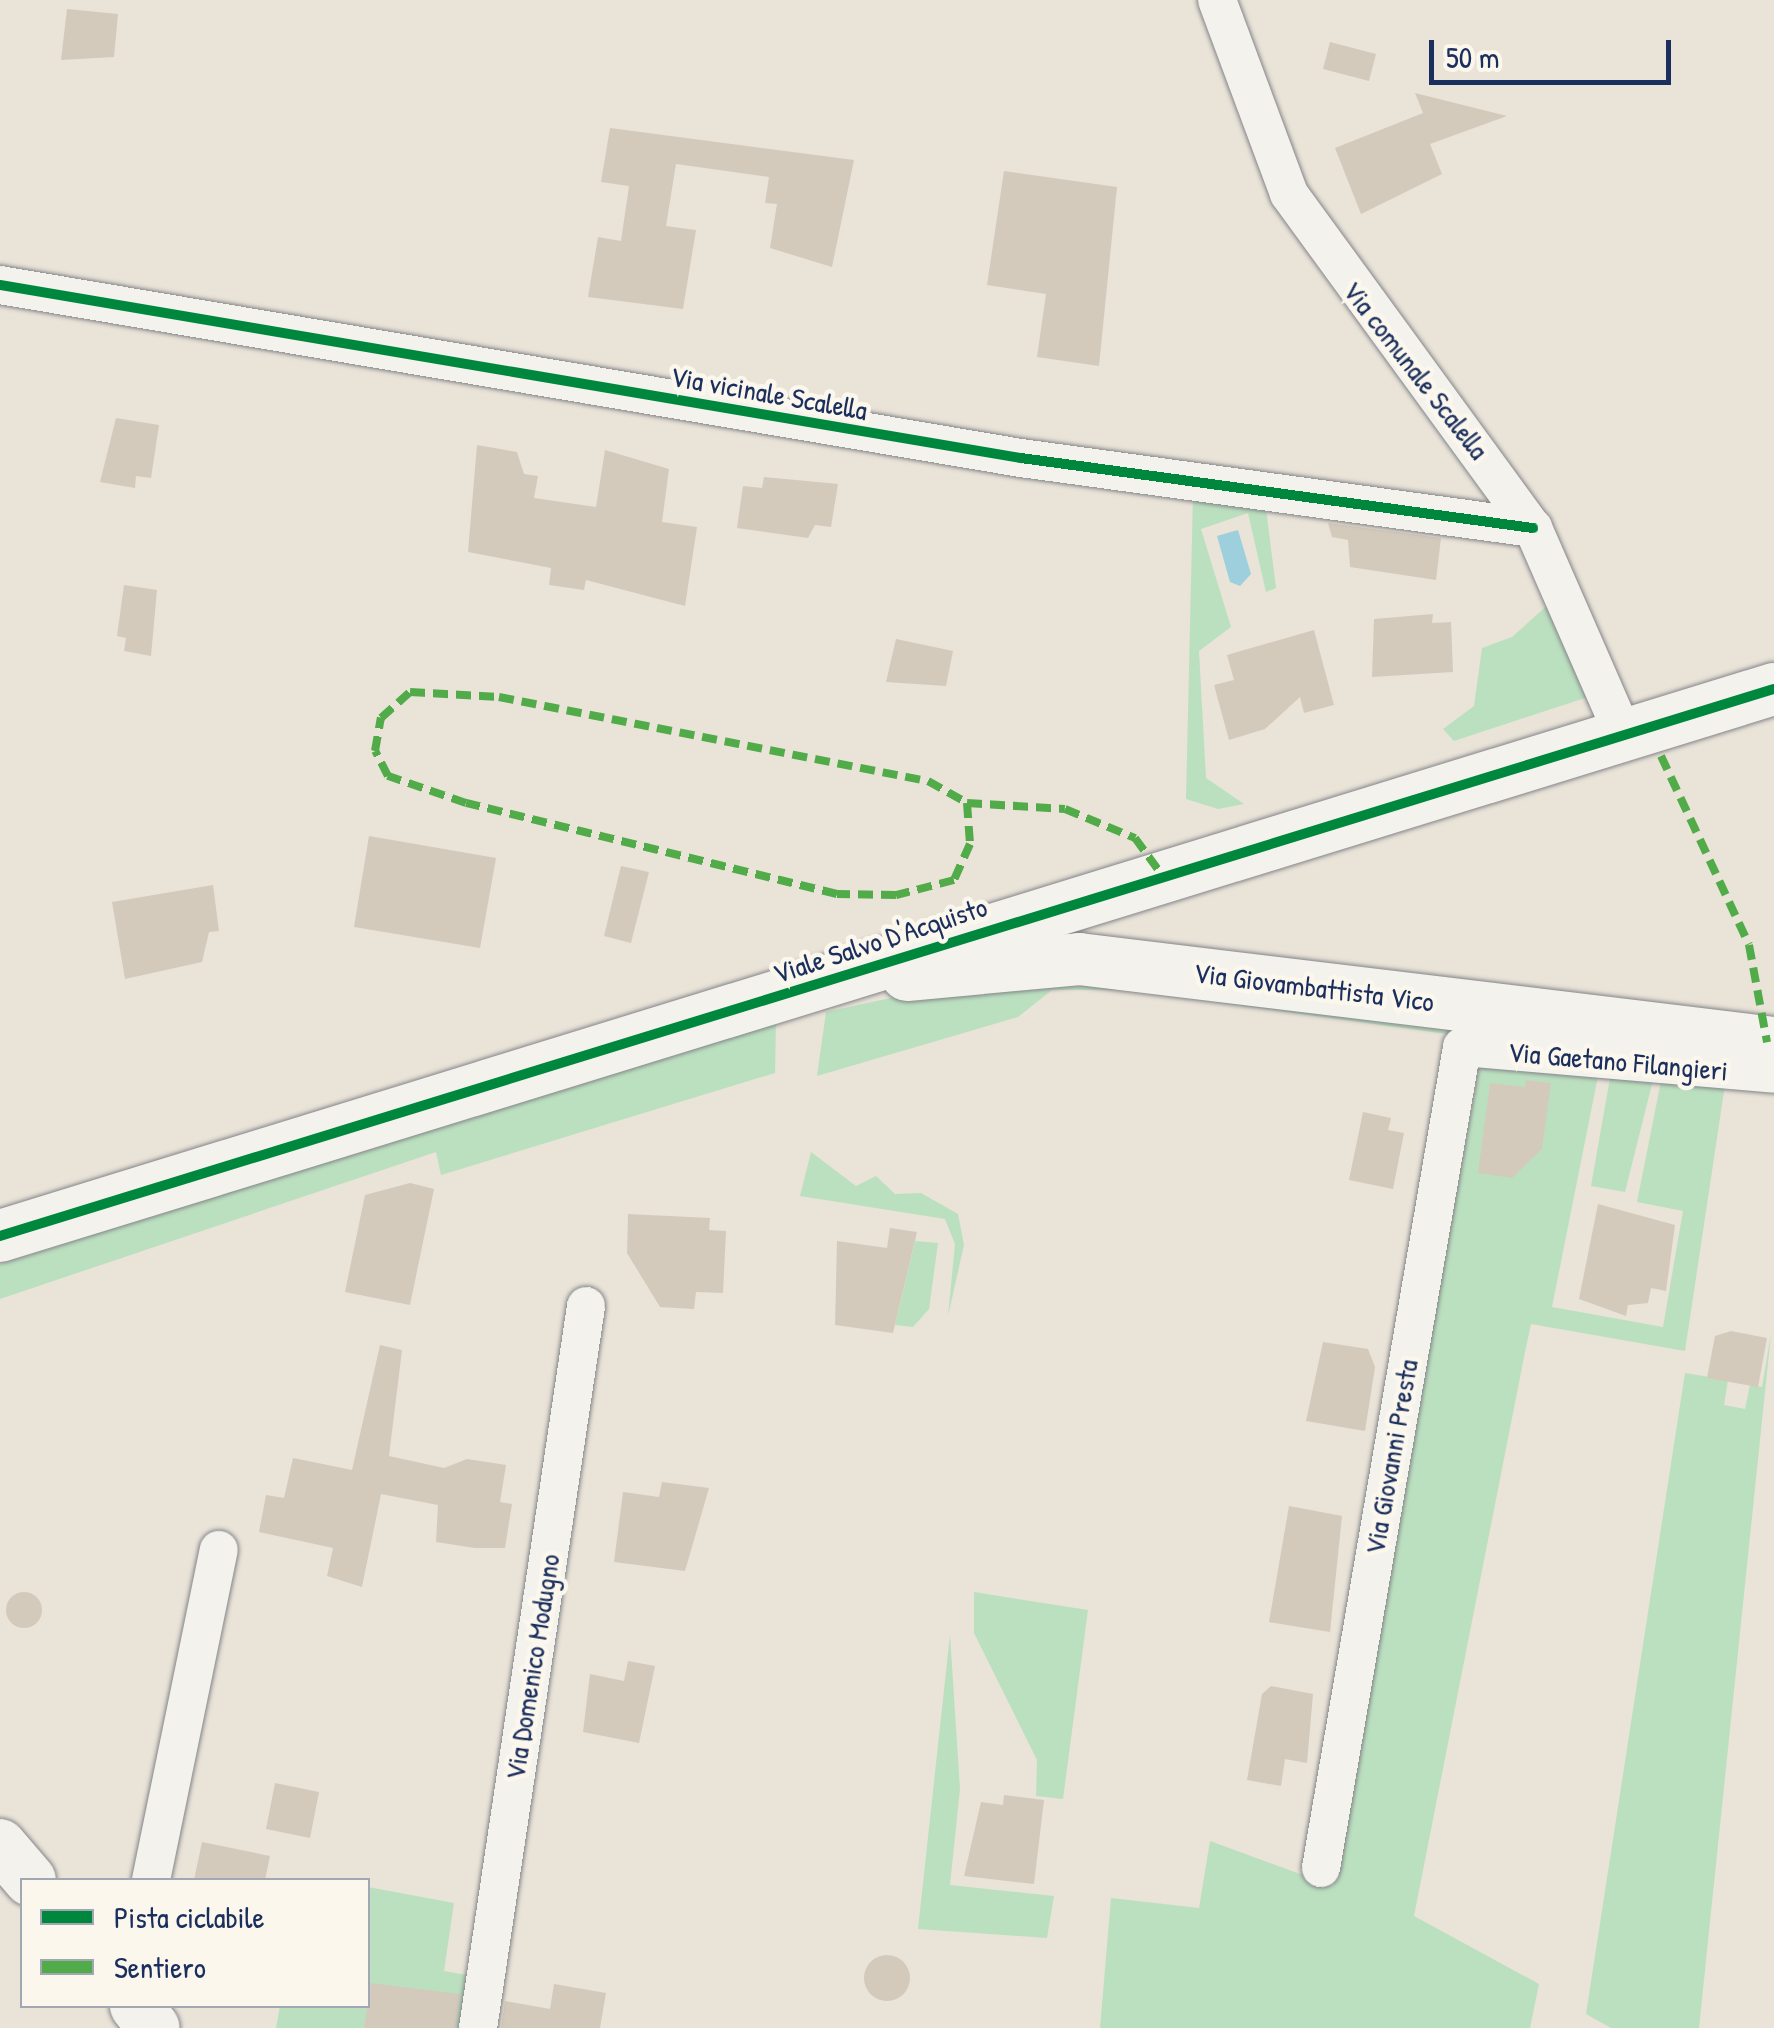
<!DOCTYPE html>
<html>
<head>
<meta charset="utf-8">
<style>
	body { margin:0 }
	#map { position:relative; width:1774px; height:2028px; overflow:hidden; background:#e9e3d8; font-family:"Patrick Hand",sans-serif }
	div>[style] { position:absolute }
	[style*='--x'] { left:calc(var(--x)*1px); top:calc(var(--y)*1px); width:calc(var(--w)*1px); rotate:calc(var(--a)*1deg) }
	.green>* { inset:0; background:#bbe0bf }
	.water>* { inset:0; background:#9dcfdc }
	.building>* { inset:0; background:#d4cabc }
	.round { border-radius:50% }
	.roads { filter:drop-shadow(0 0 2px #848589) drop-shadow(0 0 2px #848589) }
	.street>* { height:38px; margin:-19px; padding:0 19px; transform-origin:19px; border-radius:19px; background:#f4f2ed }
	.secondary>* { height:52px; margin:-26px; padding:0 26px; transform-origin:26px; border-radius:26px; background:#f4f2ed }
	.quiet>* { height:8px; margin-top:-4px; transform-origin:0; background:repeating-linear-gradient(90deg,#52ab49 0 15px,transparent 0 23px) }
	.cycleway>* { height:10px; margin:-5px; padding:0 5px; transform-origin:5px; border-radius:5px; background:#00873e }
	span { translate:-50% -50%; white-space:nowrap; text-align:center; line-height:1.15; -webkit-text-stroke:9px #fbf7ec; paint-order:stroke }
	.street-label { font-size:28px; color:#1b2f5e }
	.legend { position:absolute; left:20px; top:1878px; width:350px; height:130px; box-sizing:border-box; background:#fbf7ec; border:2px solid #a1a7b3; margin:0; padding:12px 18px; list-style:none; font-size:30px; color:#1b2f5e }
	.legend li { display:flex; align-items:center; gap:20px; height:50px }
	.legend b { width:50px; border:2px solid #a1a7b3 }
	.scale { position:absolute; left:1429px; top:40px; width:242px; height:45px; box-sizing:border-box; border:5px solid #1b2f5e; border-top:0; padding-left:12px; font-size:30px; line-height:35px; white-space:nowrap; color:#1b2f5e; -webkit-text-stroke:8px #fbf7ec; paint-order:stroke }
</style>
</head>
<body>
<div id="map">
	<div class="green">
		<i style="clip-path:polygon(1193px 495px,1265px 501px,1276px 588px,1266px 592px,1248px 513px,1201px 529px,1231px 627px,1199px 651px,1206px 778px,1244px 804px,1218px 809px,1186px 799px)"></i>
		<i style="clip-path:polygon(1551px 602px,1588px 697px,1454px 741px,1443px 729px,1474px 706px,1482px 648px,1512px 637px)"></i>
		<i style="clip-path:polygon(1057px 978px,1496px 1026px,1483px 1039px,1126px 990px,1052px 990px,1018px 1017px,817px 1076px,826px 1012px,927px 990px)"></i>
		<i style="clip-path:polygon(776px 1019px,775px 1073px,441px 1175px,436px 1152px,0 1299px,0 1264px)"></i>
		<i style="clip-path:polygon(1480px 1061px,1598px 1076px,1552px 1307px,1663px 1327px,1683px 1211px,1637px 1202px,1661px 1081px,1726px 1078px,1685px 1351px,1531px 1324px,1525px 1352px,1414px 1916px,1539px 1984px,1530px 2028px,1100px 2028px,1111px 1898px,1199px 1908px,1210px 1841px,1333px 1886px)"></i>
		<i style="clip-path:polygon(1610px 1078px,1653px 1080px,1625px 1192px,1591px 1186px)"></i>
		<i style="clip-path:polygon(811px 1152px,856px 1186px,876px 1176px,895px 1194px,921px 1193px,958px 1214px,964px 1245px,948px 1316px,955px 1244px,945px 1219px,800px 1196px)"></i>
		<i style="clip-path:polygon(915px 1241px,938px 1243px,929px 1309px,913px 1327px,895px 1325px)"></i>
		<i style="clip-path:polygon(1771px 1334px,1699px 2028px,1611px 2028px,1586px 2014px,1685px 1373px,1728px 1380px,1724px 1405px,1745px 1409px,1750px 1385px,1762px 1387px)"></i>
		<i style="clip-path:polygon(974px 1592px,1088px 1610px,1063px 1799px,1036px 1796px,1037px 1760px,974px 1633px)"></i>
		<i style="clip-path:polygon(950px 1635px,960px 1789px,950px 1885px,1054px 1896px,1047px 1938px,918px 1929px)"></i>
		<i style="clip-path:polygon(368px 1887px,454px 1903px,444px 1971px,467px 1975px,460px 2028px,276px 2028px,280px 2006px,368px 2006px)"></i>
	</div>
	<div class="water">
		<i style="clip-path:polygon(1238px 530px,1251px 574px,1240px 586px,1230px 582px,1217px 536px)"></i>
	</div>
	<div class="building">
		<i style="clip-path:polygon(67px 9px,118px 14px,114px 57px,61px 60px)"></i>
		<i style="clip-path:polygon(1330px 42px,1376px 54px,1369px 81px,1323px 69px)"></i>
		<i style="clip-path:polygon(1415px 93px,1507px 116px,1430px 144px,1442px 174px,1361px 214px,1335px 148px,1423px 113px)"></i>
		<i style="clip-path:polygon(610px 128px,854px 160px,832px 267px,770px 248px,777px 204px,765px 203px,769px 177px,676px 164px,666px 226px,696px 230px,683px 309px,588px 297px,598px 237px,621px 241px,629px 186px,601px 182px)"></i>
		<i style="clip-path:polygon(1004px 171px,1117px 187px,1099px 366px,1037px 357px,1046px 294px,987px 285px)"></i>
		<i style="clip-path:polygon(116px 418px,159px 425px,151px 478px,136px 476px,135px 488px,100px 482px)"></i>
		<i style="clip-path:polygon(477px 445px,517px 452px,524px 474px,538px 476px,534px 498px,596px 507px,605px 450px,669px 469px,662px 522px,697px 527px,685px 606px,586px 580px,584px 590px,549px 585px,551px 568px,468px 552px)"></i>
		<i style="clip-path:polygon(764px 477px,838px 484px,831px 527px,815px 525px,808px 538px,737px 528px,743px 486px,762px 488px)"></i>
		<i style="clip-path:polygon(1328px 523px,1441px 538px,1436px 580px,1350px 567px,1348px 540px,1332px 537px)"></i>
		<i style="clip-path:polygon(124px 585px,157px 590px,151px 656px,124px 651px,126px 638px,117px 636px)"></i>
		<i style="clip-path:polygon(1433px 614px,1432px 623px,1451px 622px,1453px 672px,1372px 677px,1374px 619px)"></i>
		<i style="clip-path:polygon(1314px 630px,1334px 705px,1304px 713px,1300px 697px,1265px 729px,1229px 740px,1214px 685px,1234px 680px,1227px 655px)"></i>
		<i style="clip-path:polygon(896px 639px,953px 651px,946px 686px,886px 682px)"></i>
		<i style="clip-path:polygon(369px 836px,496px 858px,480px 948px,354px 927px)"></i>
		<i style="clip-path:polygon(621px 866px,649px 872px,631px 943px,604px 936px)"></i>
		<i style="clip-path:polygon(213px 885px,219px 931px,209px 932px,202px 962px,125px 979px,112px 902px)"></i>
		<i style="clip-path:polygon(1526px 1080px,1551px 1083px,1542px 1149px,1512px 1178px,1478px 1173px,1490px 1083px,1525px 1087px)"></i>
		<i style="clip-path:polygon(1363px 1112px,1391px 1118px,1388px 1130px,1404px 1133px,1393px 1189px,1349px 1180px)"></i>
		<i style="clip-path:polygon(410px 1183px,434px 1189px,410px 1305px,345px 1292px,365px 1195px)"></i>
		<i style="clip-path:polygon(1598px 1204px,1675px 1225px,1666px 1291px,1651px 1288px,1648px 1303px,1628px 1305px,1626px 1316px,1579px 1299px)"></i>
		<i style="clip-path:polygon(628px 1214px,710px 1218px,709px 1230px,726px 1231px,723px 1293px,696px 1292px,694px 1309px,660px 1307px,627px 1253px)"></i>
		<i style="clip-path:polygon(890px 1228px,917px 1232px,893px 1333px,835px 1325px,837px 1241px,887px 1248px)"></i>
		<i style="clip-path:polygon(1731px 1331px,1767px 1338px,1758px 1387px,1707px 1378px,1715px 1336px)"></i>
		<i style="clip-path:polygon(1323px 1342px,1368px 1349px,1375px 1367px,1365px 1431px,1306px 1421px)"></i>
		<i style="clip-path:polygon(380px 1345px,402px 1350px,389px 1456px,444px 1468px,467px 1459px,506px 1465px,500px 1502px,512px 1504px,505px 1548px,475px 1548px,436px 1542px,438px 1505px,381px 1494px,362px 1587px,327px 1576px,333px 1548px,259px 1532px,266px 1495px,284px 1498px,293px 1458px,352px 1470px)"></i>
		<i style="clip-path:polygon(662px 1482px,709px 1488px,685px 1571px,614px 1562px,623px 1492px,659px 1497px)"></i>
		<i style="clip-path:polygon(1289px 1506px,1342px 1516px,1330px 1632px,1269px 1622px)"></i>
		<i class="round" style="left:6px;top:1592px;width:36px;height:36px"></i>
		<i style="clip-path:polygon(628px 1661px,655px 1666px,639px 1743px,583px 1732px,590px 1674px,624px 1681px)"></i>
		<i style="clip-path:polygon(1271px 1686px,1313px 1694px,1307px 1763px,1285px 1759px,1281px 1786px,1247px 1780px,1262px 1694px)"></i>
		<i style="clip-path:polygon(275px 1783px,319px 1792px,310px 1838px,266px 1829px)"></i>
		<i style="clip-path:polygon(1004px 1795px,1044px 1800px,1034px 1884px,964px 1876px,981px 1802px,1003px 1805px)"></i>
		<i style="clip-path:polygon(202px 1842px,270px 1856px,265px 1880px,194px 1880px)"></i>
		<i class="round" style="left:864px;top:1955px;width:46px;height:46px"></i>
		<i style="clip-path:polygon(371px 1983px,460px 1994px,456px 2028px,364px 2028px)"></i>
		<i style="clip-path:polygon(554px 1984px,606px 1993px,600px 2028px,501px 2028px,505px 2001px,550px 2009px)"></i>
	</div>
	<div class="roads">
		<div class="street">
			<i style="--x:1217;--y:0;--w:207;--a:69.6"></i>
			<i style="--x:1289;--y:194;--w:414;--a:53.9"></i>
			<i style="--x:1533;--y:528;--w:227;--a:66.4"></i>
			<i style="--x:0;--y:285;--w:1036;--a:9.62"></i>
			<i style="--x:1021;--y:458;--w:517;--a:7.79"></i>
			<i style="--x:1321;--y:1868;--w:833;--a:-80.25"></i>
			<i style="--x:1462;--y:1047;--w:313;--a:4.9"></i>
			<i style="--x:151;--y:1880;--w:337;--a:-78.4"></i>
			<i style="--x:478;--y:2028;--w:730;--a:-81.49"></i>
		</div>
		<div class="secondary">
			<i style="--x:907;--y:975;--w:173;--a:-5.3"></i>
			<i style="--x:1079;--y:959;--w:700;--a:6.89"></i>
			<i style="--x:0;--y:1236;--w:1856;--a:-17.14"></i>
			<i style="--x:0;--y:1845;--w:46;--a:49.4"></i>
			<i style="--x:136;--y:2006;--w:28;--a:51"></i>
		</div>
	</div>
	<div class="quiet">
		<i style="--x:1661;--y:756;--w:208;--a:65"></i>
		<i style="--x:1749;--y:945;--w:99;--a:79.5"></i>
		<i style="--x:967;--y:803;--w:41;--a:85.8"></i>
		<i style="--x:970;--y:844;--w:39;--a:114"></i>
		<i style="--x:954;--y:880;--w:60;--a:165.5"></i>
		<i style="--x:896;--y:895;--w:59;--a:-179"></i>
		<i style="--x:837;--y:894;--w:382;--a:-166.2"></i>
		<i style="--x:466;--y:803;--w:83;--a:-160.9"></i>
		<i style="--x:388;--y:776;--w:28;--a:-117"></i>
		<i style="--x:375;--y:751;--w:34;--a:-80"></i>
		<i style="--x:381;--y:718;--w:39;--a:-42"></i>
		<i style="--x:410;--y:692;--w:89;--a:3.2"></i>
		<i style="--x:499;--y:697;--w:437;--a:11.1"></i>
		<i style="--x:928;--y:781;--w:45;--a:29.4"></i>
		<i style="--x:967;--y:803;--w:98;--a:3.5"></i>
		<i style="--x:1065;--y:809;--w:76;--a:22.5"></i>
		<i style="--x:1135;--y:838;--w:46;--a:53.9"></i>
	</div>
	<div class="cycleway">
		<i style="--x:0;--y:285;--w:1036;--a:9.62"></i>
		<i style="--x:1021;--y:458;--w:517;--a:7.79"></i>
		<i style="--x:0;--y:1236;--w:1856;--a:-17.14"></i>
	</div>
	<div class="street-label">
		<span style="left:1416px;top:370px;rotate:52deg">Via comunale Scalella</span>
		<span style="left:769px;top:393px;rotate:10deg">Via vicinale Scalella</span>
		<span style="left:880px;top:940px;rotate:-18deg">Viale Salvo D'Acquisto</span>
		<span style="left:1314px;top:987px;rotate:7deg">Via Giovambattista Vico</span>
		<span style="left:1618px;top:1061px;rotate:5deg">Via Gaetano Filangieri</span>
		<span style="left:1391px;top:1457px;rotate:-80deg">Via Giovanni Presta</span>
		<span style="left:532px;top:1667px;rotate:-81deg">Via Domenico Modugno</span>
	</div>
	<ul class="legend">
	<li><b style="height:12px;background:#00873e"></b>Pista ciclabile</li>
	<li><b style="height:12px;background:#52ab49"></b>Sentiero</li>
	</ul>
	<div class="scale">50 m</div>
</div>
</body>
</html>
